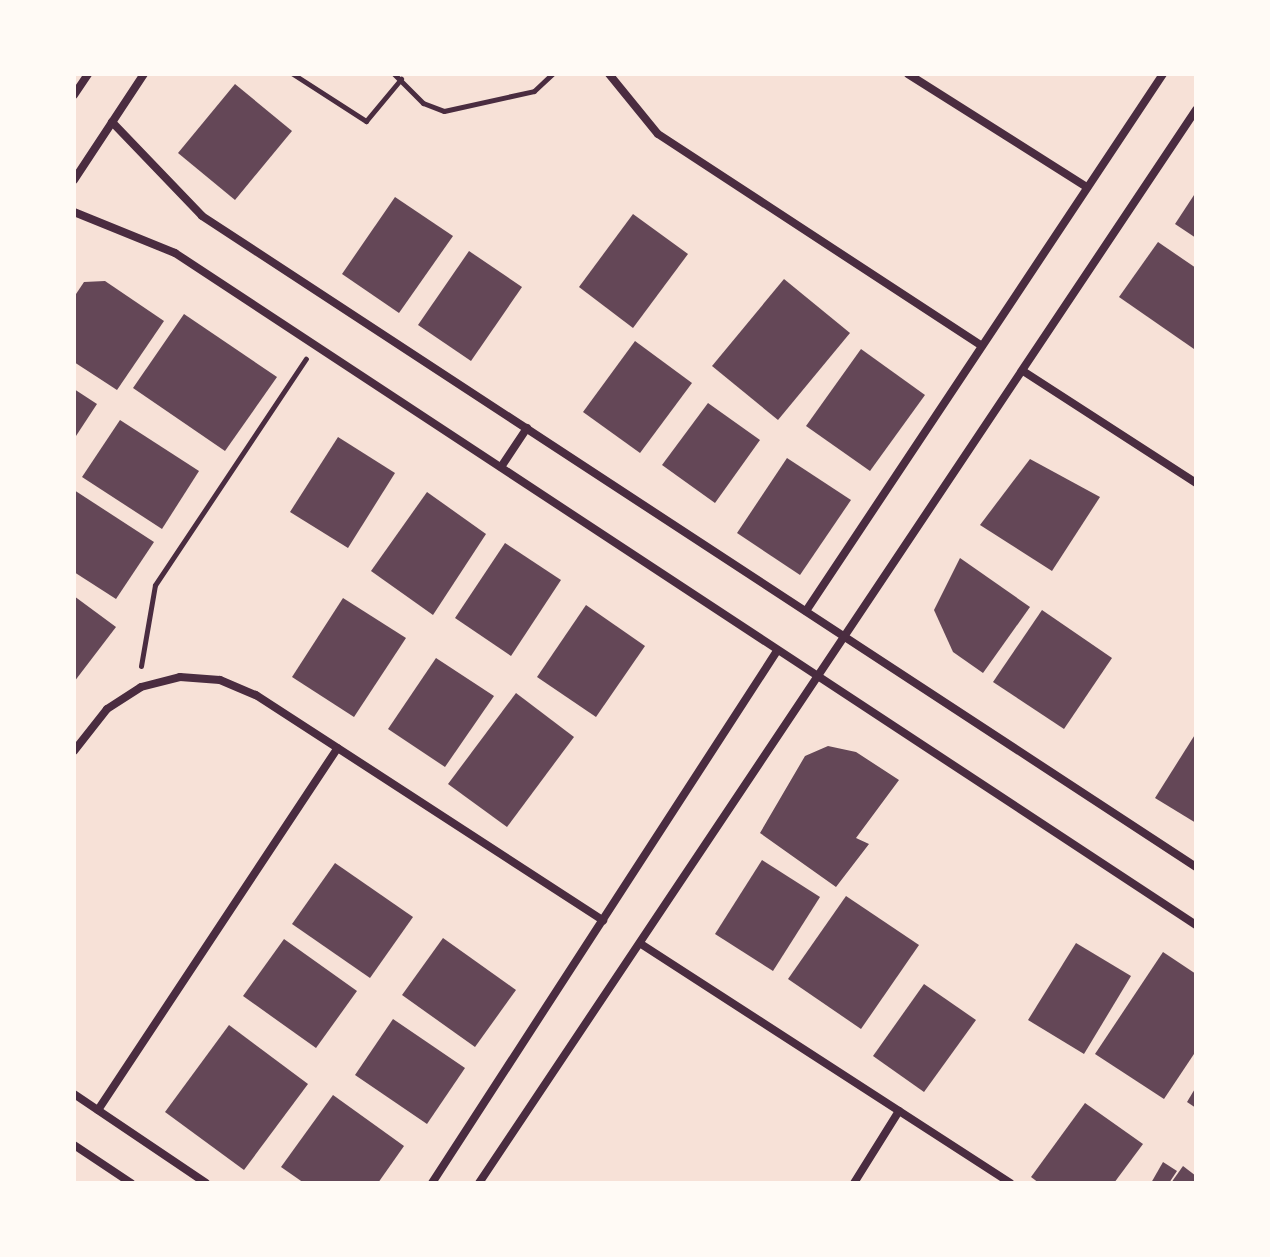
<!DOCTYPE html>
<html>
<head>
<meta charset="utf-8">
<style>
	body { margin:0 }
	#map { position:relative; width:1270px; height:1257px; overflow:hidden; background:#f7e1d7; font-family:Figtree,sans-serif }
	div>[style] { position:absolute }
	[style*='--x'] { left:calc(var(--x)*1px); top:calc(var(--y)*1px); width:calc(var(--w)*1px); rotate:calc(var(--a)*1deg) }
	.building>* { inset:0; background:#644757 }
	.path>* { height:5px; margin:-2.5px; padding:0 2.5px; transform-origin:2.5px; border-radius:2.5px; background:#4a2c40 }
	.minor>* { height:8px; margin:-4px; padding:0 4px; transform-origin:4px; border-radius:4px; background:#4a2c40 }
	span { translate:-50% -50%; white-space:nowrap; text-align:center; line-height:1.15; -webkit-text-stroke:6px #fffaf5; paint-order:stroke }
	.frame { position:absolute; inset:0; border:76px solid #fffaf5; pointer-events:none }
</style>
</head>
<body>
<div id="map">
	<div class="building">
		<i style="clip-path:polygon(235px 84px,292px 131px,235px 200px,178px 153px)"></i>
		<i style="clip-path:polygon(1196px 192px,1196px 238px,1175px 224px)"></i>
		<i style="clip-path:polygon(395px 197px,453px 236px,399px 313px,342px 274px)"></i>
		<i style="clip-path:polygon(633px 214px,688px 254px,633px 328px,579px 287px)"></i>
		<i style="clip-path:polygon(1158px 242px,1196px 268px,1194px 349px,1119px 297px)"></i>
		<i style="clip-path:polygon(469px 251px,522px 287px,471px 361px,418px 325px)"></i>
		<i style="clip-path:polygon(784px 279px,850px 333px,778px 420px,712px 366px)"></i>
		<i style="clip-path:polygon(105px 281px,164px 321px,117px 390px,74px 362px,74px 297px,84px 282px)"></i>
		<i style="clip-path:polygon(184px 314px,277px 377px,225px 451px,133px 388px)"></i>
		<i style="clip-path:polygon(635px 341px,692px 383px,640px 453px,583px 412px)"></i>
		<i style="clip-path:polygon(861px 349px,925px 395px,870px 471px,806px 426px)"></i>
		<i style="clip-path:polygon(74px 389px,97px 404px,74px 439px)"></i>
		<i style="clip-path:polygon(708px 403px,760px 440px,715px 503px,662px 465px)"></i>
		<i style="clip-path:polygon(120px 420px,199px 471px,162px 529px,82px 477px)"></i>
		<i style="clip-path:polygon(338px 437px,395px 473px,348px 548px,290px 512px)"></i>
		<i style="clip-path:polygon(787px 458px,851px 500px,800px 575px,737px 533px)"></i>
		<i style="clip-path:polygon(1030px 459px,1100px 497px,1052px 571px,980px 525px)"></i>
		<i style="clip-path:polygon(74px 490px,154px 542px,116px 599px,74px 572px)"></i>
		<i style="clip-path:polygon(427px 492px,486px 534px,433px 615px,371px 571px)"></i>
		<i style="clip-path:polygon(505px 543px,561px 580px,511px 656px,455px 618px)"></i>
		<i style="clip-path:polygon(960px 558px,1030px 607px,983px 673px,953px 652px,934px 610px)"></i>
		<i style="clip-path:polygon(74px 596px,116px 627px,74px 682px)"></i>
		<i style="clip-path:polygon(343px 598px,406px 638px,354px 717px,292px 677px)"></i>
		<i style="clip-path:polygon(586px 605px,645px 646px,596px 717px,537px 677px)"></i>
		<i style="clip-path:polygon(1042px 610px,1112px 658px,1064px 729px,993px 682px)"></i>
		<i style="clip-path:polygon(436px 658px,494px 696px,445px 767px,388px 729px)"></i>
		<i style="clip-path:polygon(516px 693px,574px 737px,507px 827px,448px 784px)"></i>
		<i style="clip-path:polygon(1196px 733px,1196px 823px,1155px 798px)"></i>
		<i style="clip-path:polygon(828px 746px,856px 752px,899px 780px,856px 838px,869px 844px,836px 887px,760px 833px,805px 756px)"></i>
		<i style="clip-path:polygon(762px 860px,820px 897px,773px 971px,715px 934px)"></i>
		<i style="clip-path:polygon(335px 863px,413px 917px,370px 978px,292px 924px)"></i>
		<i style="clip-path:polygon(846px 896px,919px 945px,861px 1029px,788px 979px)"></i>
		<i style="clip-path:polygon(443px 938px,516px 990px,475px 1047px,402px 995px)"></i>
		<i style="clip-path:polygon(284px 939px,357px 991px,316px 1048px,243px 996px)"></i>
		<i style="clip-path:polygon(1076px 943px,1131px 976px,1084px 1054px,1028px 1020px)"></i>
		<i style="clip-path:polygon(1163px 952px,1196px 974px,1196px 1051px,1164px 1099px,1095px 1054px)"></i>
		<i style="clip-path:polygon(924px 984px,976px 1020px,924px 1092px,873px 1056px)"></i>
		<i style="clip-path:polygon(393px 1019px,465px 1068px,427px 1124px,355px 1075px)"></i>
		<i style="clip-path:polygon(229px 1025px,308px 1084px,244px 1170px,165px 1112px)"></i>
		<i style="clip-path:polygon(1196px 1087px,1196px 1108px,1187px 1102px)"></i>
		<i style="clip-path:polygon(333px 1095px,404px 1146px,378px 1183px,304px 1183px,281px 1167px)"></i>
		<i style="clip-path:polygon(1085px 1103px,1143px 1144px,1114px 1183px,1039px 1183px,1031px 1177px)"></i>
		<i style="clip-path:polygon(1163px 1162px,1177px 1171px,1169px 1183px,1151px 1183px)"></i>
		<i style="clip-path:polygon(1183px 1166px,1196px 1176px,1196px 1183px,1171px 1183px)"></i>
	</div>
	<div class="path">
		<i style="--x:293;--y:74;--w:87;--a:32.8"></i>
		<i style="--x:366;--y:121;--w:55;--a:-50.2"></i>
		<i style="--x:394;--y:74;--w:41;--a:45"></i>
		<i style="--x:423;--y:103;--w:22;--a:21"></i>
		<i style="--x:444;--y:111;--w:92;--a:-12.5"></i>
		<i style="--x:534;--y:91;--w:25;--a:-43"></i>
		<i style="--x:141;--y:666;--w:82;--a:-80.2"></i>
		<i style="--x:155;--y:585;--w:272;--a:-56.3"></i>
	</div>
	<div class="minor">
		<i style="--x:609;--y:74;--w:77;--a:50.8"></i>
		<i style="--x:658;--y:134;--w:387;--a:33.2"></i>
		<i style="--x:908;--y:74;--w:212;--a:32.3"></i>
		<i style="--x:74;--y:95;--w:25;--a:-56"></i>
		<i style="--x:112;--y:122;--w:130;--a:46.2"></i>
		<i style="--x:202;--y:216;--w:1188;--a:33.22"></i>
		<i style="--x:74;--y:180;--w:127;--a:-56.6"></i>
		<i style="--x:74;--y:212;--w:109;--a:22.1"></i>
		<i style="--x:175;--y:253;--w:1222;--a:33.35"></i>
		<i style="--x:1023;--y:371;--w:206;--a:32.9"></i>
		<i style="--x:501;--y:467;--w:47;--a:-56.3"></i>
		<i style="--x:806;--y:611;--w:645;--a:-56.38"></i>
		<i style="--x:74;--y:751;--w:53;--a:-51.8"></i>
		<i style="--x:107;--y:709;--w:40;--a:-32.9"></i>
		<i style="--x:141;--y:687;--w:40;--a:-14.4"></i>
		<i style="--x:180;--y:677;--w:40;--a:4.3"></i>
		<i style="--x:220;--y:680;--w:39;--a:23"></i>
		<i style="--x:256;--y:695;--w:414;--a:33"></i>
		<i style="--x:641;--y:944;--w:440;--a:32.9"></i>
		<i style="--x:74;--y:1094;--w:159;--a:34"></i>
		<i style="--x:98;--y:1110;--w:434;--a:-56.5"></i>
		<i style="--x:74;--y:1145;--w:69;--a:33.7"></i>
		<i style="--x:432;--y:1183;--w:634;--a:-57.04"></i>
		<i style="--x:479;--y:1183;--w:1291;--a:-56.25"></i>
		<i style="--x:854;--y:1183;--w:85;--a:-58"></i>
	</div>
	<div class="frame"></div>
</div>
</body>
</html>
